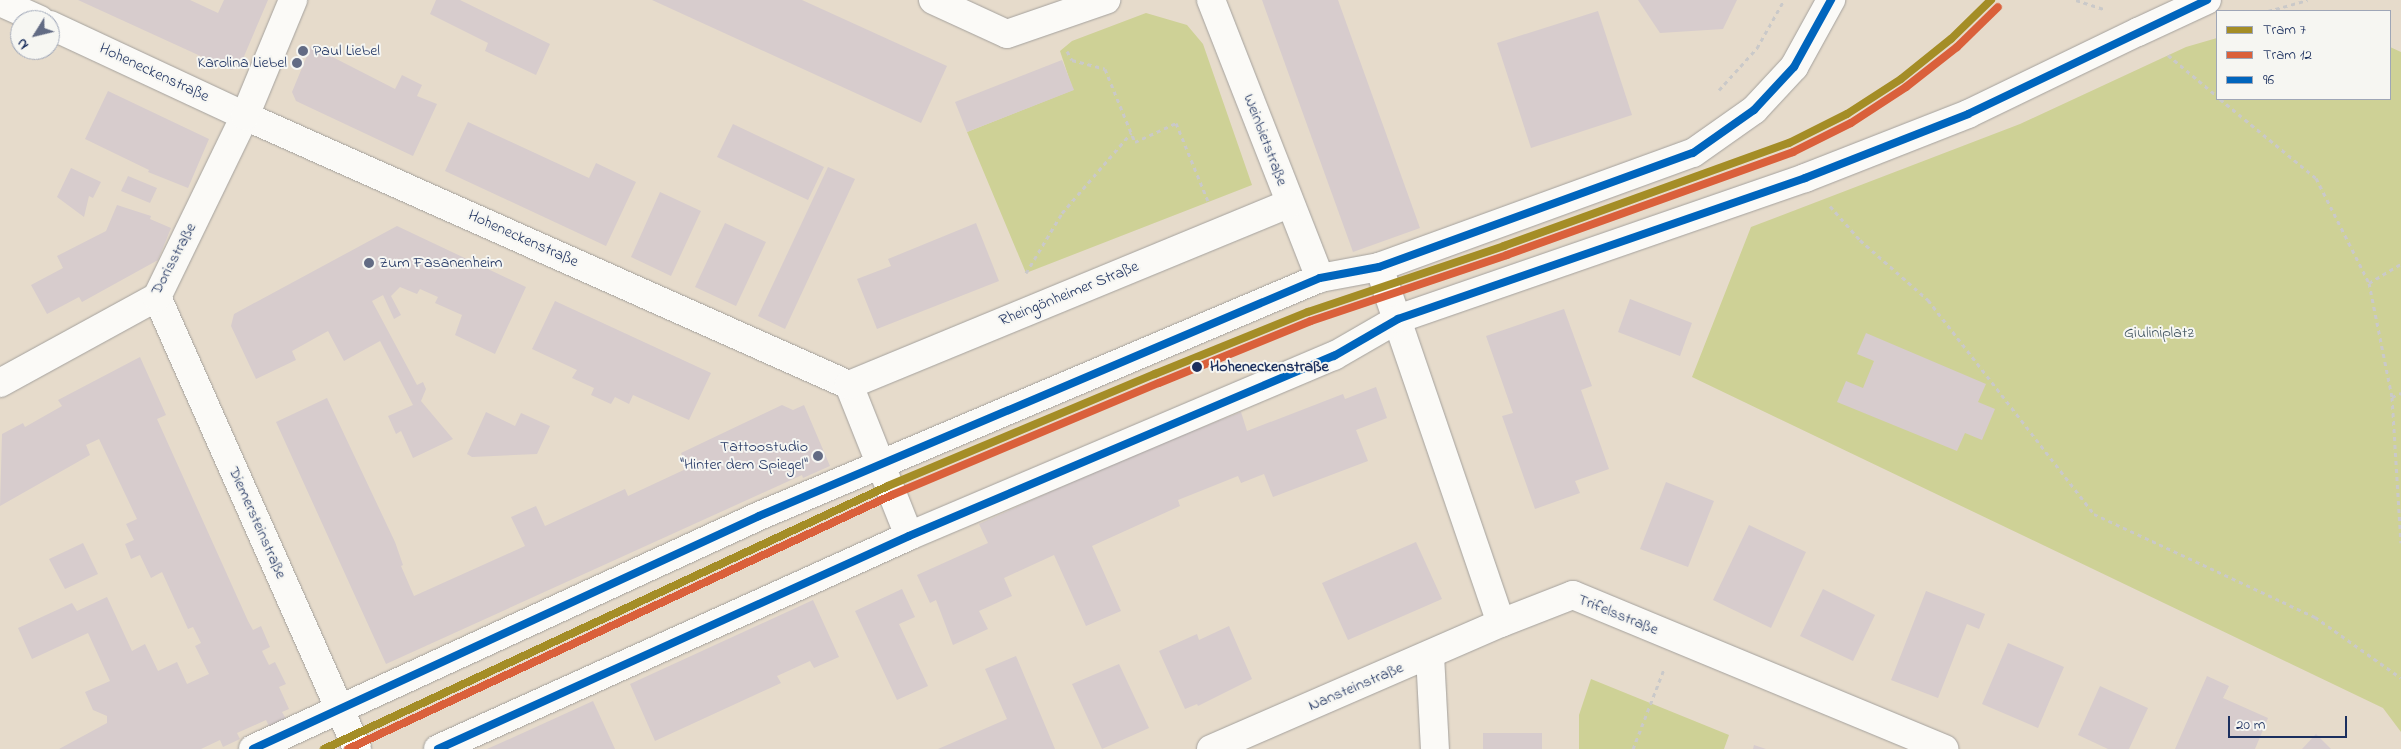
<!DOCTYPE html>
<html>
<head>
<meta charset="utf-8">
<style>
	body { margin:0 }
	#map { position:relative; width:2401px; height:749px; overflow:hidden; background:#e6dbcb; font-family:"Indie Flower",sans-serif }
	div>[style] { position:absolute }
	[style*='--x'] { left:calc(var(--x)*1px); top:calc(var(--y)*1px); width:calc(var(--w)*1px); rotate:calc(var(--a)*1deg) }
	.green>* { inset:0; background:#ced196 }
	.building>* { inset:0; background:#d7cccd }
	.path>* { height:3px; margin-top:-1.5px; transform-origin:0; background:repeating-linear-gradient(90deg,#cac9c9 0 4px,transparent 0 8px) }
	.roads { filter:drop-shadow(0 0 1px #a4a19d) drop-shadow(0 0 1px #a4a19d) }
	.minor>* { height:28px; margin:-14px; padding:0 14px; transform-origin:14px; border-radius:14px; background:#fbfaf7 }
	.major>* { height:28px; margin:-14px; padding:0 14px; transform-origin:14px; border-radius:14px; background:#fbfaf7 }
	.bus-1>* { height:8px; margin:-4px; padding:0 4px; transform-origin:4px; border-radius:4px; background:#0065bd }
	.tram-1>* { height:8px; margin:-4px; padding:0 4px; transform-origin:4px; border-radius:4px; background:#a48d26 }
	.tram-2>* { height:8px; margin:-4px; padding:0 4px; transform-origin:4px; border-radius:4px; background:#da603b }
	.dots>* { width:14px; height:14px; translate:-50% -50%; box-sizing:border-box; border:2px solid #f6f6f2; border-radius:50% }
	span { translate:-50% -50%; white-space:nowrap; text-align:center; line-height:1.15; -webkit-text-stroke:4px #f6f6f2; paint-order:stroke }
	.poi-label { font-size:16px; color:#1b2f5e }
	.left { translate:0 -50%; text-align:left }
	.right { translate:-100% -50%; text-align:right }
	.street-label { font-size:16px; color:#1b2f5e }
	.park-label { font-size:16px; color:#435661 }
	.stop-label { font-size:16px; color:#1b2f5e; font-weight:700 }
	.legend { position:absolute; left:2216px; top:10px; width:175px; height:90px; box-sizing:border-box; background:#f6f6f2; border:1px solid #9ea6b7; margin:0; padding:6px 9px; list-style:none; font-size:15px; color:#1b2f5e }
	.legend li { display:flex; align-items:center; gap:10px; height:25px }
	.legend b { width:25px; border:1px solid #9ea6b7 }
	.north { position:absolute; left:10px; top:10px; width:50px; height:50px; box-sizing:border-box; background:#f6f6f2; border:1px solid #9ea6b7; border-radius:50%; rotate:234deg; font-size:14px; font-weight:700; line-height:20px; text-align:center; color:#1b2f5e }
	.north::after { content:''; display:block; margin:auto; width:18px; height:22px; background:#626b84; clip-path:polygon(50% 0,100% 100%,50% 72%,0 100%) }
	.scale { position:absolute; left:2228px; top:716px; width:119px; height:22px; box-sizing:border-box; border:2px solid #1b2f5e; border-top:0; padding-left:6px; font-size:15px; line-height:18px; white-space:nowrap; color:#1b2f5e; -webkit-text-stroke:4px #f6f6f2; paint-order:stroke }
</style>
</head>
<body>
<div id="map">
	<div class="green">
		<i style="clip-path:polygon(1146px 13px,1187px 25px,1203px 44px,1252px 185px,1026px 273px,967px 132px,1073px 90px,1060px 51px,1072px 41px)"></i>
		<i style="clip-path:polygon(2217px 38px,2217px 99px,2390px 99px,2390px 47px,2401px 52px,2401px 732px,2383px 708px,1692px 377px,1751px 227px,2020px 124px,2186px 47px)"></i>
		<i style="clip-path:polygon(1591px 679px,1729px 735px,1724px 749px,1579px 749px,1579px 715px)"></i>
	</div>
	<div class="building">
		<i style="clip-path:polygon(78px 0,190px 0,218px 13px,224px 0,268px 0,239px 68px,231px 70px)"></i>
		<i style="clip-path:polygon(436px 0,460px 0,550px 44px,536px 75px,485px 51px,488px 43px,430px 14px)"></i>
		<i style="clip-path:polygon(652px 0,802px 0,947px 66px,921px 123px)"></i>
		<i style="clip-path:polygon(1262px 0,1338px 0,1420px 228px,1353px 252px)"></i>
		<i style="clip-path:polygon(1638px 0,1737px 0,1723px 29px,1660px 33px)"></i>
		<i style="clip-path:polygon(1598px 11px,1632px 115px,1531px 148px,1497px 43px)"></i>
		<i style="clip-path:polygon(311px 46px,395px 89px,402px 75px,422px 85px,417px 96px,437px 104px,413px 156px,296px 101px,292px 92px)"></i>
		<i style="clip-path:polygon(1062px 60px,1074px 90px,967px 132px,955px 102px)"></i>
		<i style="clip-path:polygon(108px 91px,209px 139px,188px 188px,148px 172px,149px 170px,85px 139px)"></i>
		<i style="clip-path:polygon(468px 122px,589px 178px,596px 163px,636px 182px,606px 246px,445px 171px)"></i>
		<i style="clip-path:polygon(733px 124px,824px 167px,808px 200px,717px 157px)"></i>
		<i style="clip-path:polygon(828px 167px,855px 179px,785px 329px,758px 316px)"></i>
		<i style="clip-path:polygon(71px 168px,101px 182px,93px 198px,89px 196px,84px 217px,57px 197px)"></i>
		<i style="clip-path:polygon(128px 176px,157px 188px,150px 203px,121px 191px)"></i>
		<i style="clip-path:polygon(660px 192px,701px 211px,671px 276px,631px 257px)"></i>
		<i style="clip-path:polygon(117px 205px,151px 216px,150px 219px,171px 228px,158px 260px,82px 302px,79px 297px,47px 314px,31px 285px,63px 268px,57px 256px,106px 231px)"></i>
		<i style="clip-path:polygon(725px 223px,766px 242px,736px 306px,695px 287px)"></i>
		<i style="clip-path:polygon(976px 223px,999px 281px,877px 329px,857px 279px,891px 266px,888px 259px)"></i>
		<i style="clip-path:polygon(397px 226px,526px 287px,495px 354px,455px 335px,462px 315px,435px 303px,438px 297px,420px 289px,417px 294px,400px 287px,391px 296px,401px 315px,394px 319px,383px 295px,372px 301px,417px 385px,423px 382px,426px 389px,421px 401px,453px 439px,413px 458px,401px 431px,396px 434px,388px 416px,413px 405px,380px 341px,344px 361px,328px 331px,292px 351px,296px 360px,256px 379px,231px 326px,234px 314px)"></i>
		<i style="clip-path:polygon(1630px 299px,1692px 323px,1680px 356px,1618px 332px)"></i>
		<i style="clip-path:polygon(555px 301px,711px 373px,689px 420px,633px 395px,629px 404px,615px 397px,611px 404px,591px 395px,594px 388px,572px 378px,577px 370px,532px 349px)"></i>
		<i style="clip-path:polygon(1564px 309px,1592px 386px,1581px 390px,1609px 469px,1575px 481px,1580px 493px,1535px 509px,1502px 416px,1513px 413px,1486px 336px)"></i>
		<i style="clip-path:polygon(1866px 333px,1986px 384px,1978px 402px,1995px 409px,1982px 440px,1965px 433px,1957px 451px,1837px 402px,1846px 381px,1863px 388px,1874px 361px,1857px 354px)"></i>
		<i style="clip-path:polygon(140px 357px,166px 415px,157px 419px,248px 621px,253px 630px,261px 626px,270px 647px,262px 651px,269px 665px,275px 662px,286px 684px,279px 687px,289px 709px,282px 712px,286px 719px,269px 726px,266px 720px,237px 733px,240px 739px,223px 747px,220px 740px,201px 749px,59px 749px,107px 723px,107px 716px,93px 710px,85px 692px,110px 681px,88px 633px,32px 659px,18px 628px,72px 603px,77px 611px,107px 597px,132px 651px,145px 644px,158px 671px,177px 662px,187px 684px,209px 674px,195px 646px,201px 643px,193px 627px,188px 629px,162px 572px,151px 578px,140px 555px,131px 559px,125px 544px,134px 540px,126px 524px,137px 519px,99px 439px,86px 445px,90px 455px,0 506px,2px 434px,23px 423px,25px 427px,62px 406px,58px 400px)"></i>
		<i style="clip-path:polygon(1376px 387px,1387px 418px,1356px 430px,1368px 461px,1273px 497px,1264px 474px,1241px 483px,1238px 476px,1178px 500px,1180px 506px,1092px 546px,1121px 611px,1086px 626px,1054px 555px,1004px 578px,1012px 596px,979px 611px,988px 629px,953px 645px,936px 600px,930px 603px,917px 575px,988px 543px,979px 524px,1136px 453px,1241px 412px,1247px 431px,1343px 394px,1345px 399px)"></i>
		<i style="clip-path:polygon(327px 398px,395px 542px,403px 565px,401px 566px,414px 596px,525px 546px,511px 517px,536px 506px,545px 526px,625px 489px,628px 496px,688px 468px,681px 453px,782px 405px,793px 410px,804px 405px,830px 466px,803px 478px,802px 475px,386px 664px,276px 422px)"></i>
		<i style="clip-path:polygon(486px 412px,515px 426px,521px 413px,550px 426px,537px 454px,472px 457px,467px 454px)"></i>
		<i style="clip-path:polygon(1666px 482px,1714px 501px,1688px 567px,1640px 549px)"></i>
		<i style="clip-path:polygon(1749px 525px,1806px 552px,1771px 628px,1713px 600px)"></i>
		<i style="clip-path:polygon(1416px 542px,1442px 599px,1348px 640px,1322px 583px)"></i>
		<i style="clip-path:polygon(83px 543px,98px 574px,65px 589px,49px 559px)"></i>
		<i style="clip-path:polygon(902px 589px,915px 617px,899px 624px,928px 686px,897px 700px,855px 611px)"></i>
		<i style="clip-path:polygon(1823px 589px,1875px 615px,1853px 661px,1800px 636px)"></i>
		<i style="clip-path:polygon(1926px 591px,1985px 614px,1979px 629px,1967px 624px,1938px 698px,1891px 680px)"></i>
		<i style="clip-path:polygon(813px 600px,839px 657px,814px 668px,810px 661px,777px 676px,781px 683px,655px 741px,630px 684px)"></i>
		<i style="clip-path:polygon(1229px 626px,1252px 679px,1198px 706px,1197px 704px,1185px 709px,1159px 651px,1197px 634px,1199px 640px)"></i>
		<i style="clip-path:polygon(2008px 643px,2064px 667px,2038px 728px,1982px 704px)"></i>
		<i style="clip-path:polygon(1016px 656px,1055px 749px,938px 749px,1007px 719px,985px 669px)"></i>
		<i style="clip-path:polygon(1119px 664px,1149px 728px,1102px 749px,1072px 684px)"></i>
		<i style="clip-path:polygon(2207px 676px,2229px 686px,2223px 698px,2268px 718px,2255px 749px,2175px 749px)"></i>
		<i style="clip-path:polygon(2100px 686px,2148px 708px,2129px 749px,2108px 749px,2078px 735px)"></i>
		<i style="clip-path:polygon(593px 701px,615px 749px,487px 749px,514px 737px)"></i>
		<i style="clip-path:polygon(1483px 733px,1542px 733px,1542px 749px,1483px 749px)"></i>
		<i style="clip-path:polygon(2316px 734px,2331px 749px,2302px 749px)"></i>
		<i style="clip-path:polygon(1754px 745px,1766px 749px,1753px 749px)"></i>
	</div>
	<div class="path">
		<i style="--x:2076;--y:0;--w:29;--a:18"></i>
		<i style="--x:2268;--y:11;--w:41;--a:-15.4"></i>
		<i style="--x:1067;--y:51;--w:10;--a:61"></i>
		<i style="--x:1072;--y:60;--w:34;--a:15"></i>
		<i style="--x:1105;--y:69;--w:79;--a:67.7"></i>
		<i style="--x:1135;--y:142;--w:45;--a:-24.9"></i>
		<i style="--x:1176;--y:123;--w:84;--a:67.7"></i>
		<i style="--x:2168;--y:55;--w:64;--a:39.9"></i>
		<i style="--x:1719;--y:90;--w:57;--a:-47.9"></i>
		<i style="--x:1757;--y:48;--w:55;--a:-60.6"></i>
		<i style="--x:2220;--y:99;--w:124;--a:39.5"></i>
		<i style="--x:2316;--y:178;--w:118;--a:63.2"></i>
		<i style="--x:2369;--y:283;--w:116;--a:78.6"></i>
		<i style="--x:2392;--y:397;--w:146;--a:86.5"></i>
		<i style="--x:1830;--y:206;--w:45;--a:48.6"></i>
		<i style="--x:1860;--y:240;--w:91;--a:41.4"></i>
		<i style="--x:1928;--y:300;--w:271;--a:52.2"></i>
		<i style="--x:2094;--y:514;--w:244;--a:25"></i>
		<i style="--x:2315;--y:617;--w:105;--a:35.3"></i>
		<i style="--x:1026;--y:273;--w:70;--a:-59"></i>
		<i style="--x:1062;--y:213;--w:106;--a:-49.2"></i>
		<i style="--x:2369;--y:283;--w:37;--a:-31"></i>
		<i style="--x:2392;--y:397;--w:10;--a:-24"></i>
		<i style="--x:1633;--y:749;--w:86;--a:-68.8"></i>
	</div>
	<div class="roads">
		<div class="minor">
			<i style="--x:933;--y:0;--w:81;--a:24.7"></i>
			<i style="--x:1007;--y:34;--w:105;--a:-19"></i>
			<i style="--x:1211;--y:0;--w:299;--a:68.6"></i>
			<i style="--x:0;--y:2;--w:44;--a:24.2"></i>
			<i style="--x:50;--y:25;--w:215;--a:25"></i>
			<i style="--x:245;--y:116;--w:661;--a:24.01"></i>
			<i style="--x:849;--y:385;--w:162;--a:68.3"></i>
			<i style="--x:1379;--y:267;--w:376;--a:71.1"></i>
			<i style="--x:157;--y:297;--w:494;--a:66.1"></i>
			<i style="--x:0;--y:383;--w:179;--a:-28.7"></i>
			<i style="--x:157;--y:297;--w:201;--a:-64.1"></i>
			<i style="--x:245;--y:116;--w:126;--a:-67.5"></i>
			<i style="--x:849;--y:385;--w:476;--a:-22.4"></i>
			<i style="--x:1430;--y:655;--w:94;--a:87"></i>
			<i style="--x:253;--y:749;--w:557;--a:-24.72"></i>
			<i style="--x:759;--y:516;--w:609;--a:-22.99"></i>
			<i style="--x:1320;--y:278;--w:60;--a:-10.6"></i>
			<i style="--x:1379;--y:267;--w:334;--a:-20"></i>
			<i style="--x:1693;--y:153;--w:75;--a:-35.2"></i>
			<i style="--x:1754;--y:110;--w:59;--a:-47.1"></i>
			<i style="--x:1794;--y:67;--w:77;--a:-61.1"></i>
			<i style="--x:438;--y:749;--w:517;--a:-24.33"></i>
			<i style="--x:909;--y:536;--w:462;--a:-23"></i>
			<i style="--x:1334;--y:356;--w:74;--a:-30"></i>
			<i style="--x:1398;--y:319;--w:431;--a:-19.1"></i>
			<i style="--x:1805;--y:178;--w:175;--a:-21.4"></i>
			<i style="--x:1968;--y:114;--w:189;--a:-25.8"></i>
			<i style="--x:1211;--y:749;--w:316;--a:-23.5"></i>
			<i style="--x:1501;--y:623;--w:77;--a:-21.3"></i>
			<i style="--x:1573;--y:595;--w:402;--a:22.5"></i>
		</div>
		<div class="major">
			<i style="--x:2138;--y:32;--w:76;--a:-24.9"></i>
		</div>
	</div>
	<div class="bus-1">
		<i style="--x:253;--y:749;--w:557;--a:-24.72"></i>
		<i style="--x:759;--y:516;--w:609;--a:-22.99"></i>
		<i style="--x:1320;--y:278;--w:60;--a:-10.6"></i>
		<i style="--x:1379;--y:267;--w:334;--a:-20"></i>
		<i style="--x:1693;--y:153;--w:75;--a:-35.2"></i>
		<i style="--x:1754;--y:110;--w:59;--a:-47.1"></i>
		<i style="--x:1794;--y:67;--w:77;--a:-61.1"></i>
		<i style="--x:438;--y:749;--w:517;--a:-24.33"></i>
		<i style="--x:909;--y:536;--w:462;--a:-23"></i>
		<i style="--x:1334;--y:356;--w:74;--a:-30"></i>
		<i style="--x:1398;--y:319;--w:431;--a:-19.1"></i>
		<i style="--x:1805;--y:178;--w:175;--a:-21.4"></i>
		<i style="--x:1968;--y:114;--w:265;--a:-25.5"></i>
	</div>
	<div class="tram-1">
		<i style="--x:324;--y:749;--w:622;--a:-25"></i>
		<i style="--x:888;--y:486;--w:290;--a:-22.8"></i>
		<i style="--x:1155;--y:374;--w:165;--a:-22.1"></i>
		<i style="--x:1308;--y:312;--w:207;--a:-18.6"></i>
		<i style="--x:1504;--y:246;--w:303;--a:-19.9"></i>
		<i style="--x:1789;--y:143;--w:65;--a:-26.6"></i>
		<i style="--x:1847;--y:114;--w:64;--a:-32.9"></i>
		<i style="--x:1901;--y:79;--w:64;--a:-38.7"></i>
		<i style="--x:1951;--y:39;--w:56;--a:-44.3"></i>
	</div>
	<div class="tram-2">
		<i style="--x:348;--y:749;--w:600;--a:-25.03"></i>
		<i style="--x:892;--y:495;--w:290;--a:-22.8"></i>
		<i style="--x:1159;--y:383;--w:164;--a:-22.2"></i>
		<i style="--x:1311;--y:321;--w:207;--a:-18.6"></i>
		<i style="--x:1507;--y:255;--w:304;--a:-19.8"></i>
		<i style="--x:1793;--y:152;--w:65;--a:-26.6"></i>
		<i style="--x:1851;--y:123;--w:66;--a:-33.2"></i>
		<i style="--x:1906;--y:87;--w:65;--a:-38.1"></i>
		<i style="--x:1957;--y:47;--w:57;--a:-44.3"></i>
	</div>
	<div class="dots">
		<i style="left:303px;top:51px;background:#626b84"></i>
		<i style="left:297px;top:63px;background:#626b84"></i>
		<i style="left:369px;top:263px;background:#626b84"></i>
		<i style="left:1197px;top:367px;background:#1b2f5e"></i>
		<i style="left:818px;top:456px;background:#626b84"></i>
	</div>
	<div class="poi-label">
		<span class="left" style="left:313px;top:51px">Paul Liebel</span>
		<span class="right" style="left:287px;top:63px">Karolina Liebel</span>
		<span class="left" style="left:379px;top:263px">Zum Fasanenheim</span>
		<span class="right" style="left:808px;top:456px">Tattoostudio<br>"Hinter dem Spiegel"</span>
	</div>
	<div class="street-label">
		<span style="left:154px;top:73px;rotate:25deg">Hoheneckenstraße</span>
		<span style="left:1265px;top:140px;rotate:69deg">Weinbietstraße</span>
		<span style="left:523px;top:239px;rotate:24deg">Hoheneckenstraße</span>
		<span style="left:174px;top:259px;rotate:-62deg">Dorisstraße</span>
		<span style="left:1069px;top:294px;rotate:-22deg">Rheingönheimer Straße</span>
		<span style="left:257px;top:523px;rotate:66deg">Diemersteinstraße</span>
		<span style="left:1618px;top:615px;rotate:22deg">Trifelsstraße</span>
		<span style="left:1356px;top:687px;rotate:-23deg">Nansteinstraße</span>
	</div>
	<div class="park-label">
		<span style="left:2159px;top:333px">Giuliniplatz</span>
	</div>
	<div class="stop-label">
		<span class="left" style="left:1210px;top:367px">Hoheneckenstraße</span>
	</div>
	<ul class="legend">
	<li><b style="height:6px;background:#a48d26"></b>Tram 7</li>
	<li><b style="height:6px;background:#da603b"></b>Tram 12</li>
	<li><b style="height:6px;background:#0065bd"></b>96</li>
	</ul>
	<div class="north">N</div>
	<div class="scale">20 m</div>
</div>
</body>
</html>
